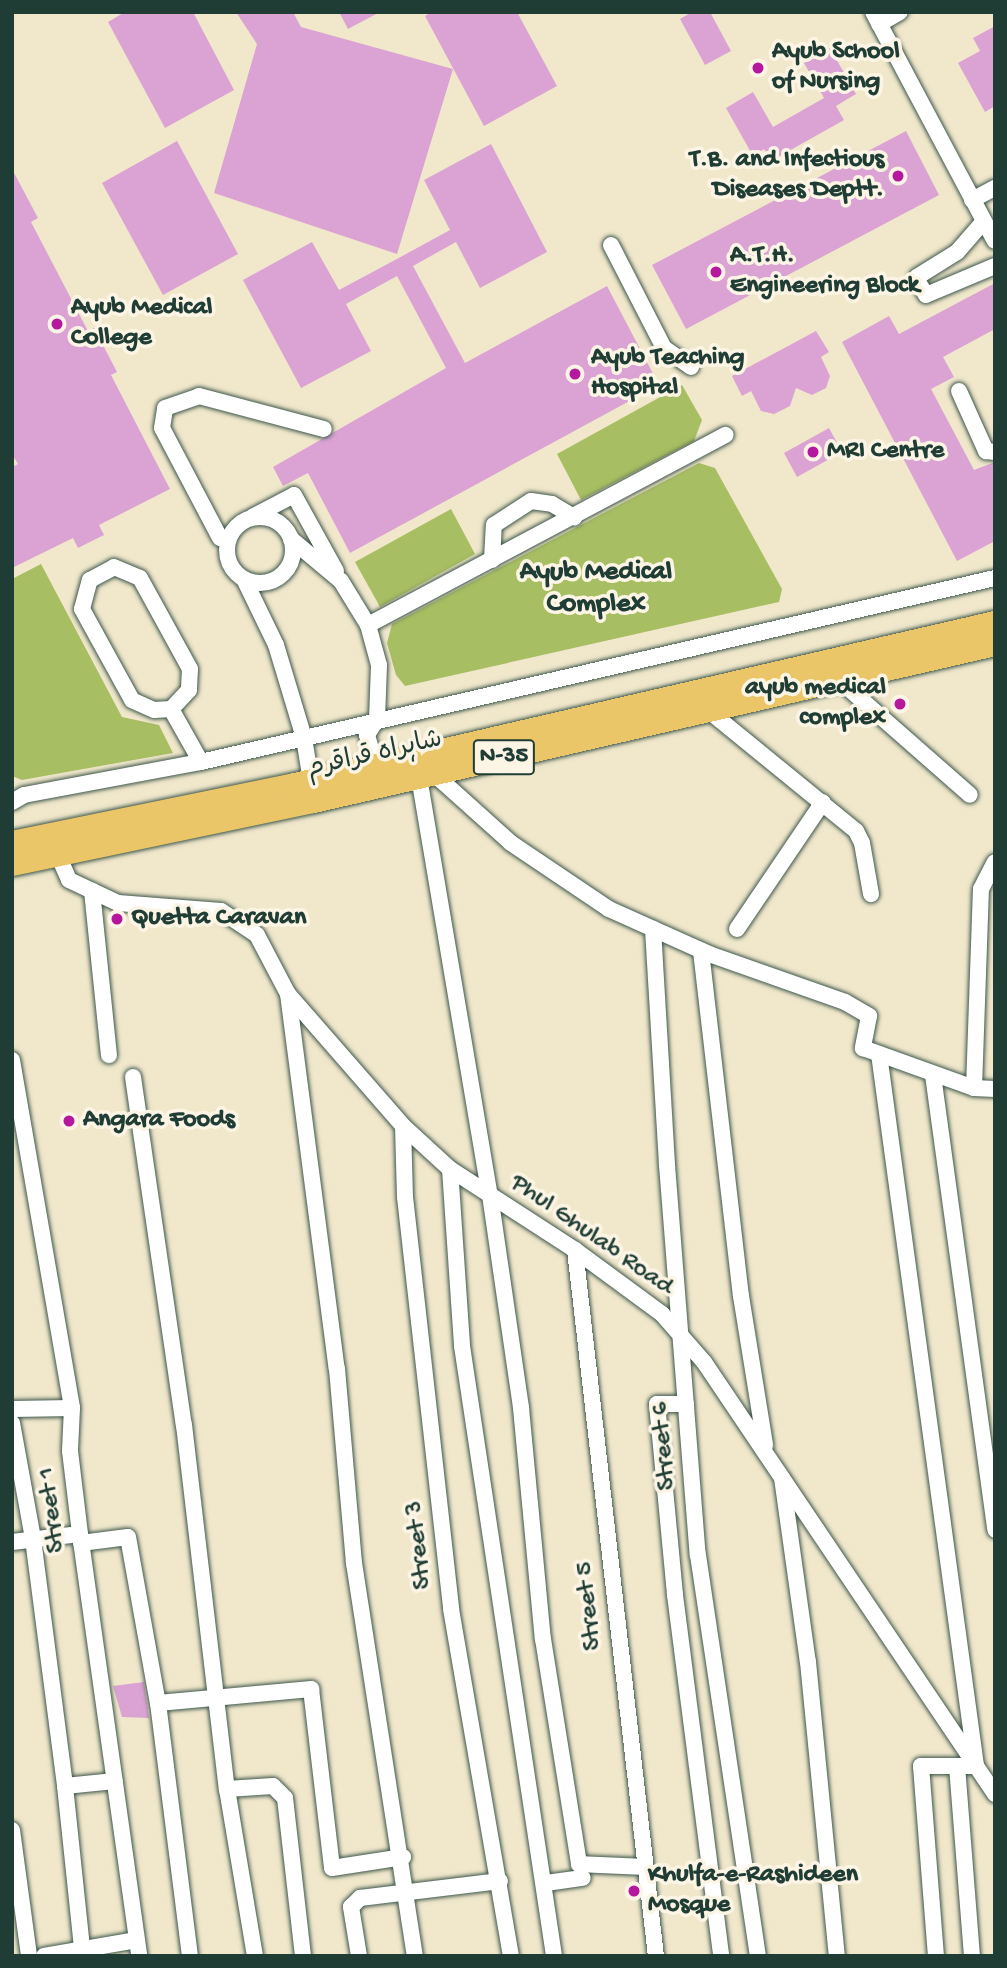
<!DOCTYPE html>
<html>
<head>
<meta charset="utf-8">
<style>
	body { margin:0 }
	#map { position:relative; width:1007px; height:1968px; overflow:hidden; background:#f1e8cc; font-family:"Gochi Hand","Playpen Sans Arabic",sans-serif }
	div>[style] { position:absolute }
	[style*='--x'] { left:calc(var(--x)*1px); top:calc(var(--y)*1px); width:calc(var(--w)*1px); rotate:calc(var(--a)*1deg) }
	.green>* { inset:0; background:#a8be63 }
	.building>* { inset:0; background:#daa3d3 }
	.roads { filter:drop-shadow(0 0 2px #3e574b) drop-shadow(0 0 2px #3e574b) }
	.minor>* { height:16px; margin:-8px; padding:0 8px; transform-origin:8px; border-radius:8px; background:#fff }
	.minor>.ring { margin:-8px; padding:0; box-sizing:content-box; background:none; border:16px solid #fff; border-radius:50% }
	.highway>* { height:24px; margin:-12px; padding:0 12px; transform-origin:12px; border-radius:12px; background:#ebc669 }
	.dots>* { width:19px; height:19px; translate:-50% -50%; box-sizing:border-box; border:4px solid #fcf5e5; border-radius:50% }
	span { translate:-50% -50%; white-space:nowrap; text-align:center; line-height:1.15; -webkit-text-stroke:7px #fcf5e5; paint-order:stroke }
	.shield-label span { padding:2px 5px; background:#fcf5e5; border:2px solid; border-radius:5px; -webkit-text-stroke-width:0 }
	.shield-label { font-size:24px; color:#1f3d34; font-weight:700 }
	.poi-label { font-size:26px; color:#1f3d34; font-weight:700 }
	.left { translate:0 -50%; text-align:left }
	.right { translate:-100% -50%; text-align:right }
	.street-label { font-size:26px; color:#1f3d34 }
	.neighbourhood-label { font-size:28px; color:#1f3d34; font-weight:700 }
	.frame { position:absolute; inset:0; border:14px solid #1f3d34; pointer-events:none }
</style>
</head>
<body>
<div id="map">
	<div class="green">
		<i style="clip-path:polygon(682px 385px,702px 420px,694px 441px,581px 500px,557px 454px)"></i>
		<i style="clip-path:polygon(699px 463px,715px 468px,782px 589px,779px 602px,405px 686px,396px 675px,387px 643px,392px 624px)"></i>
		<i style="clip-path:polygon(451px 509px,475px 554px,380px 607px,355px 562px)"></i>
		<i style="clip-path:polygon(41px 564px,122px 717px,159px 725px,173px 753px,22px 780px,12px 776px,12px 579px)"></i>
	</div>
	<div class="building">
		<i style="clip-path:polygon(125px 12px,193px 12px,234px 90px,165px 128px,108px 22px)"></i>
		<i style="clip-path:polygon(236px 12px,293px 12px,301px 27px,453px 69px,397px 254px,214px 193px,257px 44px)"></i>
		<i style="clip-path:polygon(339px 12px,380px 12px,348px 29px)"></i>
		<i style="clip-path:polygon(432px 12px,517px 12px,557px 86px,484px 126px,425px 16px)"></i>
		<i style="clip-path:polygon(692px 12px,710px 12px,731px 51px,705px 65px,680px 19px)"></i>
		<i style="clip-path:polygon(995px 26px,995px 106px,985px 112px,958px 63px,980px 51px,973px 38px)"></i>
		<i style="clip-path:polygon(830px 48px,856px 94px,836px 106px,844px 120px,771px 161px,764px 149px,753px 156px,726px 108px,753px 92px,773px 127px,824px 98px,804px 63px)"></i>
		<i style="clip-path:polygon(906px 131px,939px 195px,686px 329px,652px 265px)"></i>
		<i style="clip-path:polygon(177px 141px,238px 254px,163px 295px,102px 183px)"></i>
		<i style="clip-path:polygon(491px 144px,547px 252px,480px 288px,456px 242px,413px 266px,465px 363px,607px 286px,659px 385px,350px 553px,308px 473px,283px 486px,273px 467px,446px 368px,397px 276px,346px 304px,371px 351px,301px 388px,243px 280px,312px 242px,339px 290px,395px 260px,450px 230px,424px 180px)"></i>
		<i style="clip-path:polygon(12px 169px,38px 218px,31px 222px,88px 331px,94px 328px,117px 372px,111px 375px,170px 489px,99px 525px,104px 535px,78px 548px,73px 538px,12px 568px,12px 467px,18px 464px,12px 454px)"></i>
		<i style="clip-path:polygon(995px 283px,995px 329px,943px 357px,954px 377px,931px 389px,974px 470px,995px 462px,995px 541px,957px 561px,842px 342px,889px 316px,899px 334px)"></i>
		<i style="clip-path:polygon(816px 331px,829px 352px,821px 357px,830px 376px,826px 388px,812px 395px,796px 388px,790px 406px,774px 414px,761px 411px,751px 391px,742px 396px,732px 376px)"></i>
		<i style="clip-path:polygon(829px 428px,842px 452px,797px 477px,784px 453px)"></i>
		<i style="clip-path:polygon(144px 1682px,149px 1718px,122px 1717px,113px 1686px)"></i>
	</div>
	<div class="roads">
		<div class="minor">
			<i style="--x:873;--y:12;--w:259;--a:62"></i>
			<i style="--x:879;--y:24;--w:24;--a:-30"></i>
			<i style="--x:972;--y:200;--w:26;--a:-28"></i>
			<i style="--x:984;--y:221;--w:41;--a:131.1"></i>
			<i style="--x:957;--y:252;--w:47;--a:148"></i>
			<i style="--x:917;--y:277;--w:5;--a:79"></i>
			<i style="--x:918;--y:282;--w:15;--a:58"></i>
			<i style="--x:926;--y:295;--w:75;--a:-22.8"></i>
			<i style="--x:611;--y:245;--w:116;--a:62.8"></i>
			<i style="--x:664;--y:348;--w:33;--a:35"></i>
			<i style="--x:959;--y:391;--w:66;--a:65.8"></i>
			<i style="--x:986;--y:451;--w:9;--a:6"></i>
			<i style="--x:252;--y:517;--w:47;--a:-27.6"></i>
			<i style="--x:294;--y:495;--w:87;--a:61.1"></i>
			<i class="ring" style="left:227px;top:517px;width:50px;height:50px"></i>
			<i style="--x:220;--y:538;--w:124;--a:-117.8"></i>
			<i style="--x:162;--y:428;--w:20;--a:-81"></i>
			<i style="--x:165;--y:408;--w:36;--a:-19"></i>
			<i style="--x:199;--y:396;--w:129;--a:14.8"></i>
			<i style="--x:291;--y:539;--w:65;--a:40"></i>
			<i style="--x:341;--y:581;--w:52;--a:58.5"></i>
			<i style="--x:368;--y:625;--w:41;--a:74.6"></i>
			<i style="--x:379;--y:665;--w:54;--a:92.1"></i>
			<i style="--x:377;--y:719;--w:19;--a:122"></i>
			<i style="--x:367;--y:735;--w:33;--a:74"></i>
			<i style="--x:492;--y:560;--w:35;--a:-87"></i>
			<i style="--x:494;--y:525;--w:44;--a:-33"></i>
			<i style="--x:531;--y:501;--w:21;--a:8"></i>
			<i style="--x:552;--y:504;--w:26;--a:31"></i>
			<i style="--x:114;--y:567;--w:28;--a:23"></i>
			<i style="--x:140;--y:578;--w:104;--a:61.2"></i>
			<i style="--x:190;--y:669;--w:21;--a:93"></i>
			<i style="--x:189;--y:690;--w:26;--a:133"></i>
			<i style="--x:171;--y:709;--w:17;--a:177"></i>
			<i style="--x:154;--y:710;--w:24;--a:-156"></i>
			<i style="--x:132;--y:700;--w:104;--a:-118.8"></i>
			<i style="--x:82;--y:609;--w:30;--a:-75"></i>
			<i style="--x:90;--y:580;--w:27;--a:-28"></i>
			<i style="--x:244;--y:579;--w:73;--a:64.1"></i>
			<i style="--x:276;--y:645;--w:97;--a:73.2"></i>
			<i style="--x:304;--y:738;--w:44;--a:80.8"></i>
			<i style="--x:368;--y:625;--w:405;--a:-28"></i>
			<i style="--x:839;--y:680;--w:174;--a:41.3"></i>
			<i style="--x:171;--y:709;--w:61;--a:60.5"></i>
			<i style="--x:709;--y:711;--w:190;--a:39.2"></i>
			<i style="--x:856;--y:831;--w:13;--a:63"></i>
			<i style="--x:862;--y:843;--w:52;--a:80"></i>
			<i style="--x:433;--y:773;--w:105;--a:41.9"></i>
			<i style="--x:511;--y:843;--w:118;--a:34"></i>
			<i style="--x:609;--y:909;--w:110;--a:24.2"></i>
			<i style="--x:709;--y:954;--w:144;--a:19.4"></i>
			<i style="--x:845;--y:1002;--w:28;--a:30"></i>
			<i style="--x:869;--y:1016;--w:33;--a:101"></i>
			<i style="--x:863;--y:1048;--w:118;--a:19.8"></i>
			<i style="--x:974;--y:1088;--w:21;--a:3"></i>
			<i style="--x:419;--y:777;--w:424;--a:80.4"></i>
			<i style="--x:490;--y:1195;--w:215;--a:81.7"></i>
			<i style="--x:521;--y:1408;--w:232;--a:84.6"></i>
			<i style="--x:543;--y:1639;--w:228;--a:80.9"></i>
			<i style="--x:579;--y:1864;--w:65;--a:2.6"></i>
			<i style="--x:12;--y:802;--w:14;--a:-30"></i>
			<i style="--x:24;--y:795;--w:180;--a:-10.6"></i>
			<i style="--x:201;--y:762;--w:815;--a:-13.05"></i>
			<i style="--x:58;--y:855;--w:27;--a:66"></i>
			<i style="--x:69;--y:880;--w:54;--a:25.1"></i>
			<i style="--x:118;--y:903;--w:103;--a:4.4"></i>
			<i style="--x:221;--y:911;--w:43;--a:33.7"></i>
			<i style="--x:257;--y:935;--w:67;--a:62.3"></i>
			<i style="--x:288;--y:994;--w:175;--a:48.9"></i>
			<i style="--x:403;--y:1126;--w:64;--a:42.5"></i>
			<i style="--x:450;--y:1169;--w:149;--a:32.9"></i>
			<i style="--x:575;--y:1250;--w:108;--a:36.3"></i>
			<i style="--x:662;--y:1314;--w:64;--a:48.8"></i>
			<i style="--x:704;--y:1362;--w:521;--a:56.04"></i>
			<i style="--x:92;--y:891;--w:165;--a:84.1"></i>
			<i style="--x:653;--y:929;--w:236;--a:86.6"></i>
			<i style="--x:667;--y:1165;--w:391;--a:85.5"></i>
			<i style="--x:698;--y:1555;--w:405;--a:81.5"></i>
			<i style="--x:737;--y:929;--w:153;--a:-55.9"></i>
			<i style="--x:701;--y:951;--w:347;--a:83.4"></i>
			<i style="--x:741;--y:1296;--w:151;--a:80.8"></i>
			<i style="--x:288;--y:994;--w:378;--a:82.6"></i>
			<i style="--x:337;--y:1369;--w:195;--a:85"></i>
			<i style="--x:354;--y:1563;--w:398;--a:81.2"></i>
			<i style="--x:879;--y:1054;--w:719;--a:82.24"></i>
			<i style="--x:976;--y:1766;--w:55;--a:180"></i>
			<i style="--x:921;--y:1766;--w:191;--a:85.5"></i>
			<i style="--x:12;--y:1060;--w:353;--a:80.2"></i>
			<i style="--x:72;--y:1408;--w:43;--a:92.7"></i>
			<i style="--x:70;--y:1451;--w:84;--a:83.1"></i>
			<i style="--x:80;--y:1534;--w:426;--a:82"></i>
			<i style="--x:933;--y:1075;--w:459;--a:82.2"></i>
			<i style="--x:133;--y:1077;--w:352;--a:81.7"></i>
			<i style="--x:184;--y:1425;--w:367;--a:83.3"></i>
			<i style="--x:227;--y:1789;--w:169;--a:80.5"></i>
			<i style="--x:974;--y:1088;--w:199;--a:-88"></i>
			<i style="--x:981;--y:889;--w:30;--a:-63"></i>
			<i style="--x:403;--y:1126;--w:71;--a:88.4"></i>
			<i style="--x:405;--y:1197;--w:415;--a:83.6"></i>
			<i style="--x:451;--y:1609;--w:352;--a:80.2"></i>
			<i style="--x:450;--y:1169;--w:177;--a:86.1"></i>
			<i style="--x:462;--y:1346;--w:617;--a:81.42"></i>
			<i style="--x:575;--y:1250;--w:711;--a:83.46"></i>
			<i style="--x:686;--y:1404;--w:29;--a:180"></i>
			<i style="--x:657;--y:1404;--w:192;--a:84.6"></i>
			<i style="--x:675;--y:1595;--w:364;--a:82.7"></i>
			<i style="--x:12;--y:1409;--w:60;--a:-1"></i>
			<i style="--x:12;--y:1423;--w:118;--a:79.7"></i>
			<i style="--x:33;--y:1539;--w:249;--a:82.6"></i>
			<i style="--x:65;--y:1786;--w:50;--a:-5.7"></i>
			<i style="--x:782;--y:1478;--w:186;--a:82"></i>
			<i style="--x:808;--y:1662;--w:295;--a:84.4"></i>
			<i style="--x:12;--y:1542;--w:68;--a:-6.7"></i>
			<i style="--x:81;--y:1543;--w:47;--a:-7.3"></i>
			<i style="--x:128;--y:1537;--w:169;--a:79.8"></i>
			<i style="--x:158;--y:1703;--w:255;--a:82.8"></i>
			<i style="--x:158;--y:1703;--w:154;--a:-5.2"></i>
			<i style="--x:311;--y:1689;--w:180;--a:83.3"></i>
			<i style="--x:332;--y:1868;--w:72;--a:-8.8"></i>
			<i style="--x:957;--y:1766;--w:191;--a:85.5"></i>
			<i style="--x:65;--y:1786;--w:171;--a:84"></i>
			<i style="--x:227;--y:1789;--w:46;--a:-3.7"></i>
			<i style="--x:273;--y:1786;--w:17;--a:45"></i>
			<i style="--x:285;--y:1798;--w:159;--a:83.5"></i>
			<i style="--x:12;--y:1830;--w:127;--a:82.3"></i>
			<i style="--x:546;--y:1883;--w:37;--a:-8"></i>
			<i style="--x:44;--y:1956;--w:94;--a:-9.8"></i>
			<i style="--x:359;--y:1956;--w:50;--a:-99.3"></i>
			<i style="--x:351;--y:1907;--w:13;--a:-45"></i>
			<i style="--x:360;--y:1898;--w:141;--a:-6.9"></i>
		</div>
		<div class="highway">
			<i style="--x:12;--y:843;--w:289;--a:-11.6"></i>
			<i style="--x:295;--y:785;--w:719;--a:-13.03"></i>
			<i style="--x:12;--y:864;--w:309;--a:-11.8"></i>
			<i style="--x:314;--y:801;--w:699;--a:-12.98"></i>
		</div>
	</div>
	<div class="dots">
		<i style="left:758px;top:68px;background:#b5179e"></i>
		<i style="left:898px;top:176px;background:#b5179e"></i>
		<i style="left:716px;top:272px;background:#b5179e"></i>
		<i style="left:57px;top:324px;background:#b5179e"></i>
		<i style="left:575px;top:374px;background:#b5179e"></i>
		<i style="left:813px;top:452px;background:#b5179e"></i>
		<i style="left:900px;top:704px;background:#b5179e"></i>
		<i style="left:117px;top:919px;background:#b5179e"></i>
		<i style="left:69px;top:1121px;background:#b5179e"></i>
		<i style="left:634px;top:1891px;background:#b5179e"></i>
	</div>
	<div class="shield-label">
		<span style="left:504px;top:757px">N-35</span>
	</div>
	<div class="poi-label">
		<span class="left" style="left:772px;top:68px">Ayub School<br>of Nursing</span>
		<span class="right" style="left:884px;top:176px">T.B. and Infectious<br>Diseases Deptt.</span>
		<span class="left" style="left:730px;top:272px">A.T.H.<br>Engineering Block</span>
		<span class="left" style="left:71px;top:324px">Ayub Medical<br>College</span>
		<span class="left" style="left:591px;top:374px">Ayub Teaching<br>Hospital</span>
		<span class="left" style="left:827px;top:452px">MRI Centre</span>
		<span class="right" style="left:886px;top:704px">ayub medical<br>complex</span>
		<span class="left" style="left:131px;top:919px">Quetta Caravan</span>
		<span class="left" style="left:83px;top:1121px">Angara Foods</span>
		<span class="left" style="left:648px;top:1891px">Khulfa-e-Rashideen<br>Mosque</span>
	</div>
	<div class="street-label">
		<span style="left:375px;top:756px;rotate:-13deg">شاہراہ قراقرم</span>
		<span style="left:591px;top:1236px;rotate:35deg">Phul Ghulab Road</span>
		<span style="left:665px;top:1446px;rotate:-95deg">Street 6</span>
		<span style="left:53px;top:1510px;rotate:-97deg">Street 1</span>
		<span style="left:420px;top:1545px;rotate:-96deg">Street 3</span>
		<span style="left:590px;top:1606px;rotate:-96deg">Street 5</span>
	</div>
	<div class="neighbourhood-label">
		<span style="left:596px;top:589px">Ayub Medical<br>Complex</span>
	</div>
	<div class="frame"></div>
</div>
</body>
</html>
